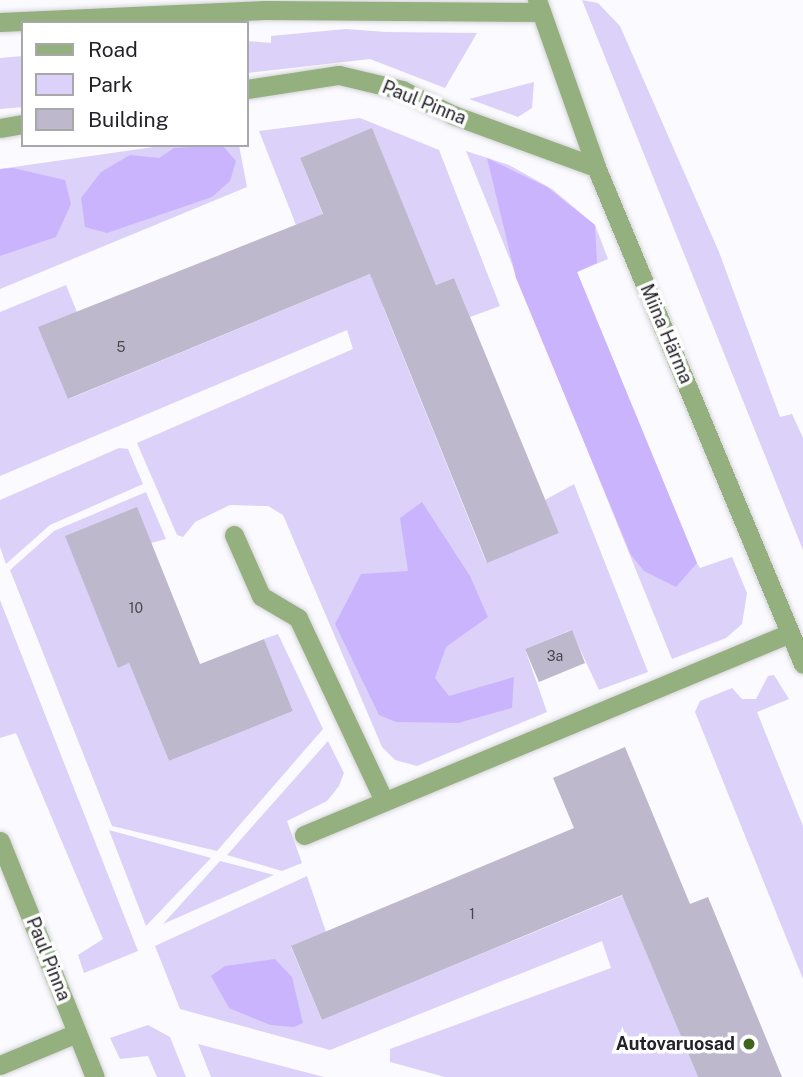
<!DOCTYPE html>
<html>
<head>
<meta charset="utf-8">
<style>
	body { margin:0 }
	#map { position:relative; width:803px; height:1077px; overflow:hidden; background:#fbfafe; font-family:"Public Sans",sans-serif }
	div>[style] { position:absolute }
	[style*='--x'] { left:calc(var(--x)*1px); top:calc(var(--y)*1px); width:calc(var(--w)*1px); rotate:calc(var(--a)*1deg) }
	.green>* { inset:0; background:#dcd1f8 }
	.forest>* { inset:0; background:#cbb4fe }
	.building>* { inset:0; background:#beb8cc }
	.roads { filter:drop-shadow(0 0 2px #d4d3d8) drop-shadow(0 0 2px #d4d3d8) }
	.service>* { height:19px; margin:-9.5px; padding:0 9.5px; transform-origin:9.5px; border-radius:9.5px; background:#94b07f }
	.minor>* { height:19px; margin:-9.5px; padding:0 9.5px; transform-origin:9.5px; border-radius:9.5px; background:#94b07f }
	.dots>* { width:19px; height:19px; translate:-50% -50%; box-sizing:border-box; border:4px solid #fff; border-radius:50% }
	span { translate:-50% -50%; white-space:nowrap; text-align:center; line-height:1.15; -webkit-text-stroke:7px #fff; paint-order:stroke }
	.number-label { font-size:14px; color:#4b4852 }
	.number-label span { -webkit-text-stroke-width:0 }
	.street-label { font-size:18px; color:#25232a }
	.poi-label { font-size:18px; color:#25232a; font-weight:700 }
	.right { translate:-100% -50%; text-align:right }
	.legend { position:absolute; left:21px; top:21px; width:228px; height:126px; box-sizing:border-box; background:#fff; border:2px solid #a8a7aa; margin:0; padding:9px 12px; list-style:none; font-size:21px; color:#25232a }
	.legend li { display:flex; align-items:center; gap:14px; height:35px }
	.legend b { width:35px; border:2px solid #a8a7aa }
</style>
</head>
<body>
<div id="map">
	<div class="green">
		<i style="clip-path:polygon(582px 0,598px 3px,620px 26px,719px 252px,780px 417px,792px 414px,803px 438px,803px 550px)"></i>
		<i style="clip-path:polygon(346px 29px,386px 32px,477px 33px,445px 88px,370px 59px,247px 73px,247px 41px,271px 43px,271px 36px)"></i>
		<i style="clip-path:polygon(23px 56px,23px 107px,0 109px,0 58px)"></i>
		<i style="clip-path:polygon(534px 82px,532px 108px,518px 117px,469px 99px)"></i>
		<i style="clip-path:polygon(360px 118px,439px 150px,500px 306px,470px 317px,454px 278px,436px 285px,372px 129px,300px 158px,323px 215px,296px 225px,259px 131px)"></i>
		<i style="clip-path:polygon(168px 145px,239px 145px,247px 187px,0 289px,0 169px)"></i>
		<i style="clip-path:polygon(466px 151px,509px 165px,552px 189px,595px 225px,608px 259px,577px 272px,697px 563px,700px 568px,732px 557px,747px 593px,742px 624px,726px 638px,672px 659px)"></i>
		<i style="clip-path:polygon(387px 267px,383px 307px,486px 562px,559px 533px,545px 500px,574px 484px,648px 672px,599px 690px,571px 630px,525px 649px,547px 712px,417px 766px,395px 760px,382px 747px,283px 515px,268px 506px,230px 505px,195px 522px,183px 537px,177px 535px,137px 443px,353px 349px,347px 330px,0 476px,0 312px,66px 285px,77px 312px,69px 399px)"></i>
		<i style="clip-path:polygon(119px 448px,128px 449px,143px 484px,50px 525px,6px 564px,0 547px,0 500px)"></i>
		<i style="clip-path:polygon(146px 492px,166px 539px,151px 543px,119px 667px,129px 663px,169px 761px,293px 711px,264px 639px,278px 634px,323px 729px,217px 851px,112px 826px,10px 570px,54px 531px)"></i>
		<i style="clip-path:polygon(0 600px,138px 951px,84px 973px,78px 955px,103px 939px,16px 733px,0 738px)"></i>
		<i style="clip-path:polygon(774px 675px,789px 699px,757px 712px,803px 826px,803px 979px,695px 712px,700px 701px,732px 688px,742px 699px,756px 699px,768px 676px)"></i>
		<i style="clip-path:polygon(328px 741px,344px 773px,339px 786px,327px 801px,287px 821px,302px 863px,282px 871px,227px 855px)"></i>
		<i style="clip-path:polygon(109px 830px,211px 858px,146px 926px)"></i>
		<i style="clip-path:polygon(220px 861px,274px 875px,163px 924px)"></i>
		<i style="clip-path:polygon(307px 876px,326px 932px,291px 947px,322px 1020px,643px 887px,636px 928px,698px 1077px,445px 1077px,390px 1062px,390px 1049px,611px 968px,602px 941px,330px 1050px,180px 1009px,155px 946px)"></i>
		<i style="clip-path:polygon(148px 1025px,170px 1037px,186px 1077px,157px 1077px,148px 1056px,120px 1059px,110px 1038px)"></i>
		<i style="clip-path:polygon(198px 1044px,324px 1077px,211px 1077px)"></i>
	</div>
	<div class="forest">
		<i style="clip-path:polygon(222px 145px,236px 161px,230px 181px,212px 197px,107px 233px,85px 227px,81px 198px,101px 172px,130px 155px,159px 158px,174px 148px)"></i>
		<i style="clip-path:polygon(487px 158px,547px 187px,595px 225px,597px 263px,577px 272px,697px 563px,676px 587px,644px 571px,631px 555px,516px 278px)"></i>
		<i style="clip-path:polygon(13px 168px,65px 180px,71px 204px,56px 237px,0 256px,0 169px)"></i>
		<i style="clip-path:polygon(422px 502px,470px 576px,488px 617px,446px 647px,435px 678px,449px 696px,514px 677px,512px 708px,458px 723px,396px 722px,379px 715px,335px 624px,361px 574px,408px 571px,400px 518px)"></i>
		<i style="clip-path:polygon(275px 959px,292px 977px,303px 1023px,294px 1027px,270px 1025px,229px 1008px,211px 976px,225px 966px)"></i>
	</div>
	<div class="building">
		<i style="clip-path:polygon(372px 128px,436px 285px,454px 278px,559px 533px,487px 563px,370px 274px,68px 399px,38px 327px,323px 214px,300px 158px)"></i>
		<i style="clip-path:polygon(137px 507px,200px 664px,264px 639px,293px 711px,169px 761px,129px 663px,118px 668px,65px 536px)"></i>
		<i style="clip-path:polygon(572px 630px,585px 663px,539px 682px,525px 649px)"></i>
		<i style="clip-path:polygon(625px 747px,690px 904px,708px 897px,782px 1077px,698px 1077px,622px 895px,322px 1020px,291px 946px,574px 828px,553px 778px)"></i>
	</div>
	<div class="roads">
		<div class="service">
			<i style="--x:247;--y:89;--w:93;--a:-8.7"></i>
			<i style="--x:339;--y:75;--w:65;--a:13.4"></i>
			<i style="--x:402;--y:90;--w:57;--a:26.1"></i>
			<i style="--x:453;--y:115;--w:152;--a:20"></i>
			<i style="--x:0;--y:128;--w:23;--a:-10"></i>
			<i style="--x:234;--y:535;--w:67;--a:66.1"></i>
			<i style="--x:261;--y:596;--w:43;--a:30.7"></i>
			<i style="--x:298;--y:618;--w:200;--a:64.8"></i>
			<i style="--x:304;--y:835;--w:526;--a:-22.57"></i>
			<i style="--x:0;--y:1065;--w:83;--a:-22.6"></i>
		</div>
		<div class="minor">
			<i style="--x:537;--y:0;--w:177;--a:70.5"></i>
			<i style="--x:596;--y:167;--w:538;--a:67.39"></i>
			<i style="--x:0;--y:22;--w:265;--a:-2.6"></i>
			<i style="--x:265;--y:10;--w:276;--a:0.4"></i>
			<i style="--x:0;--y:841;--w:254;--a:68.1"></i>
		</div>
	</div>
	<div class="dots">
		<i style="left:749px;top:1044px;background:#41641c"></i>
	</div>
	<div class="number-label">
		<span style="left:121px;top:347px">5</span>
		<span style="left:136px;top:608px">10</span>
		<span style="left:555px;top:656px">3a</span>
		<span style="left:472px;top:914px">1</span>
	</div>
	<div class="street-label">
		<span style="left:424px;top:103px;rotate:22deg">Paul Pinna</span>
		<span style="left:666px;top:334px;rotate:67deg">Miina Härma</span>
		<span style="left:48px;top:959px;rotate:68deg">Paul Pinna</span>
	</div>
	<div class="poi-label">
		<span class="right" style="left:735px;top:1044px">Autovaruosad</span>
	</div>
	<ul class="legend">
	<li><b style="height:9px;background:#94b07f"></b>Road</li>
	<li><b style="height:19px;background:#dcd1f8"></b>Park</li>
	<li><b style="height:19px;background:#beb8cc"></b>Building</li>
	</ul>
</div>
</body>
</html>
